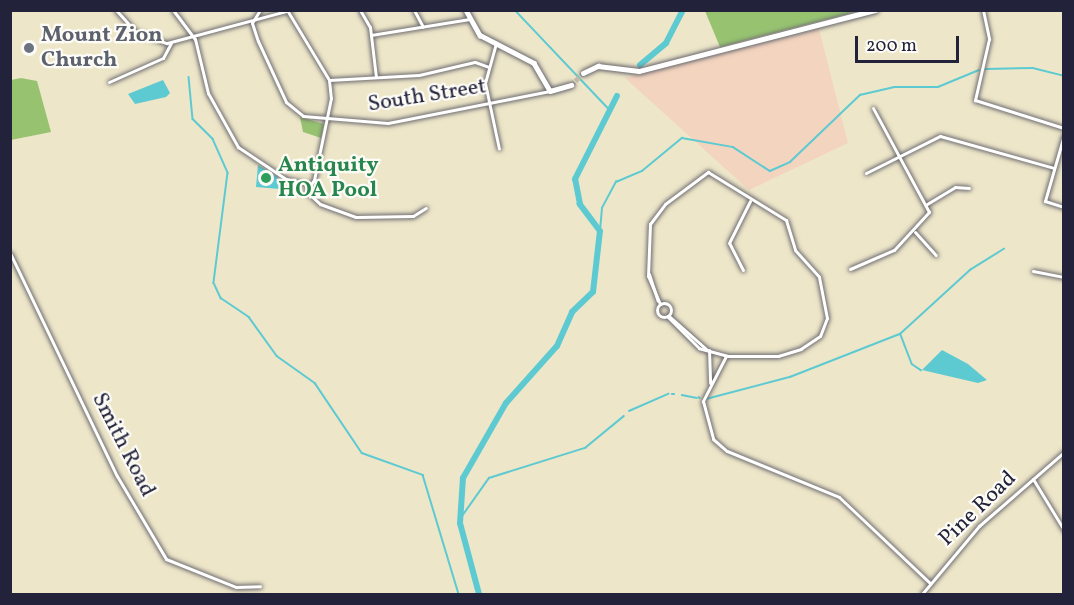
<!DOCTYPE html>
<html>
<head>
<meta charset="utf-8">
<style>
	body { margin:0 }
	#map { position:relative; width:1074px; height:605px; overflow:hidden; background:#ede6c9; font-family:Vollkorn,serif }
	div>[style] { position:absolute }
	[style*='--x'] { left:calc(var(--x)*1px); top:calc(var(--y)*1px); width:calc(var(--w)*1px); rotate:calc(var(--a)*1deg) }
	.built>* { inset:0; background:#f3d4bf }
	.green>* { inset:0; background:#97c371 }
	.water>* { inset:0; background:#5dcad2 }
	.stream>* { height:1.5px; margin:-0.75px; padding:0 0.75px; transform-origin:0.75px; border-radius:0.75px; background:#5dcad2 }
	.river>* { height:6px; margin:-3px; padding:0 3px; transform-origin:3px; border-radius:3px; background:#5dcad2 }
	.secondary-tunnel>* { height:4.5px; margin-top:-2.25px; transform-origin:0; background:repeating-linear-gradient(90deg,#c4bfad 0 4.5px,transparent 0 6.5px) }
	.roads { filter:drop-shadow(0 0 2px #69676d) drop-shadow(0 0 2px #69676d) }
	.street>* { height:3px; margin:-1.5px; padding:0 1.5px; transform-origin:1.5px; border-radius:1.5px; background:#fff }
	.street>.ring { margin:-1.5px; padding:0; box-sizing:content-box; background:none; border:3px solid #fff; border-radius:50% }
	.secondary>* { height:4.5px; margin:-2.25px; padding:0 2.25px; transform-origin:2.25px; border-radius:2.25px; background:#fff }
	.dots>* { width:16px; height:16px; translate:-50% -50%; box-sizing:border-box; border:3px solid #fdfcf7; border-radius:50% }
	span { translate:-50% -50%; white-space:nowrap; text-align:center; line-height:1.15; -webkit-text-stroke:4.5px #fdfcf7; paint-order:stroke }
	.worship-label { font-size:22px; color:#5b616d; font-weight:700 }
	.left { translate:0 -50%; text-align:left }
	.street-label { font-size:22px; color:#22223b }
	.leisure-label { font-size:22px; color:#27864d; font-weight:700 }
	.frame { position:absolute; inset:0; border:12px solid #22223b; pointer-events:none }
	.scale { position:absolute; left:855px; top:36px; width:104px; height:27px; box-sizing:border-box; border:3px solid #22223b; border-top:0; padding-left:8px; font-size:18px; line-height:21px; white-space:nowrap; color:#22223b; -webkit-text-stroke:4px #fdfcf7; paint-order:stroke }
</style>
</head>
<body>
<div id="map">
	<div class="built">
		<i style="clip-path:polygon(819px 29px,848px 143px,749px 190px,625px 78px)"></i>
	</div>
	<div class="green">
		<i style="clip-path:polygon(705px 11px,859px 11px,720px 47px)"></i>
		<i style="clip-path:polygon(21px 78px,37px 81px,51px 132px,11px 140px,11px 80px)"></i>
		<i style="clip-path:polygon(300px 117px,324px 124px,321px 138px,303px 132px)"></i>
	</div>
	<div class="water">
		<i style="clip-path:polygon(163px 80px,170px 93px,166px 97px,135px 104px,128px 94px)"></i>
		<i style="clip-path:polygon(258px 165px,278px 177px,280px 189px,256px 187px)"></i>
		<i style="clip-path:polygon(942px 350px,968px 364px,987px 380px,978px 383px,922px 370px)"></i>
	</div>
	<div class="stream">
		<i style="--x:515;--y:10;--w:135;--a:46.5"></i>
		<i style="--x:986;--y:69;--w:47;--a:-1.2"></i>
		<i style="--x:1033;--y:68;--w:32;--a:14"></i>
		<i style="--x:189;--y:77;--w:42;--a:84.6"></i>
		<i style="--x:193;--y:119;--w:28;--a:45"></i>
		<i style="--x:213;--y:139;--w:37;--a:66"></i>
		<i style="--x:228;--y:173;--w:111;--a:97.3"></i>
		<i style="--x:214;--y:283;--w:17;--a:65"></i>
		<i style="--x:221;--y:298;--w:34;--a:34"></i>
		<i style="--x:249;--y:317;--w:48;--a:54.3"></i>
		<i style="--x:277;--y:356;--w:47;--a:35.4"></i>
		<i style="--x:315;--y:383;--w:84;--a:56.1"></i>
		<i style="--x:362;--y:453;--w:65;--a:19.8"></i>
		<i style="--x:423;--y:475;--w:124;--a:73.2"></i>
		<i style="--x:600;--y:231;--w:23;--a:-85"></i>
		<i style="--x:602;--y:208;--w:30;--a:-62"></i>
		<i style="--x:616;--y:182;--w:28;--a:-23"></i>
		<i style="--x:642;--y:171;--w:52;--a:-39.5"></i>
		<i style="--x:682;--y:138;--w:52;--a:10"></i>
		<i style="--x:733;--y:147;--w:44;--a:33"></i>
		<i style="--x:770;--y:171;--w:22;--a:-24"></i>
		<i style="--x:790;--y:162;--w:97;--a:-43.7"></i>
		<i style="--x:860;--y:95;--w:35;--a:-13"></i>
		<i style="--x:894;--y:87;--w:44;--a:0"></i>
		<i style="--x:938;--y:87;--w:44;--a:-22.5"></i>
		<i style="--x:901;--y:335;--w:31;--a:69"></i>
		<i style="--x:912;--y:364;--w:11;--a:34"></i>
		<i style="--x:672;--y:394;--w:2;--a:0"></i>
		<i style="--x:682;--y:395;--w:15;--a:11"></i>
		<i style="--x:699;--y:397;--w:1;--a:45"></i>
		<i style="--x:706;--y:399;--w:87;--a:-14.7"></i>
		<i style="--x:790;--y:377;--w:118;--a:-21.4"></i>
		<i style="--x:900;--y:334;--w:95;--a:-42.4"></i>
		<i style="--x:970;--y:270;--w:40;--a:-32"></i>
		<i style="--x:629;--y:411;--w:43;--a:-23.6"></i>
		<i style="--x:460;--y:519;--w:50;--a:-54.7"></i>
		<i style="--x:489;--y:478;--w:101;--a:-17.4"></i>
		<i style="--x:585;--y:448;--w:50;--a:-39.4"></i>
	</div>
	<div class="river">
		<i style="--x:640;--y:65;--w:34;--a:-40"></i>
		<i style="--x:666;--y:43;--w:37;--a:-63"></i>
		<i style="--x:479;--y:594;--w:73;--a:-105"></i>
		<i style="--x:460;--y:523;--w:45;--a:-86.2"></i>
		<i style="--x:463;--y:478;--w:86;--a:-60.2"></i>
		<i style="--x:506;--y:403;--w:76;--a:-48.2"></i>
		<i style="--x:557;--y:346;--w:37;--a:-66"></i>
		<i style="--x:572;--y:312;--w:29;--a:-44"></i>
		<i style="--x:593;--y:292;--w:61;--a:-83.5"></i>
		<i style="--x:600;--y:231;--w:34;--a:-127"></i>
		<i style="--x:580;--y:204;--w:25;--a:-101"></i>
		<i style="--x:575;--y:179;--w:93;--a:-63.2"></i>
	</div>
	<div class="secondary-tunnel">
		<i style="--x:571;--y:85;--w:17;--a:-45"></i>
	</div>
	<div class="roads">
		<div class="street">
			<i style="--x:116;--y:10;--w:30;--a:48"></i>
			<i style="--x:136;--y:32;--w:33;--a:20"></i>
			<i style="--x:167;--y:43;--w:127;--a:-15"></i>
			<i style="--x:173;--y:10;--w:36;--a:53"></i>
			<i style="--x:195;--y:39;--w:56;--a:76.5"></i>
			<i style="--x:208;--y:93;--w:62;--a:60.9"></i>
			<i style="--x:238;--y:147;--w:58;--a:33.7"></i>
			<i style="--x:286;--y:179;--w:26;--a:13"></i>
			<i style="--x:260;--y:10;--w:15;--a:122"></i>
			<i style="--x:252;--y:23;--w:19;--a:72"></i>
			<i style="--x:258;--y:41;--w:67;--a:65.3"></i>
			<i style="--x:286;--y:102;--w:22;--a:39"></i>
			<i style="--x:303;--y:116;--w:85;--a:4.7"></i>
			<i style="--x:388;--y:123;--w:165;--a:-11.2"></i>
			<i style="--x:287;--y:10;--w:82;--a:59"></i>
			<i style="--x:329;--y:80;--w:18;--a:84"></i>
			<i style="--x:331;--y:98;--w:84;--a:101.7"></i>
			<i style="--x:314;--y:180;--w:14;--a:126"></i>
			<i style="--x:306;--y:191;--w:19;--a:43"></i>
			<i style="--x:320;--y:204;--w:38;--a:20"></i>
			<i style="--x:356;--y:217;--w:57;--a:-1"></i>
			<i style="--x:413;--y:216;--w:15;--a:-32"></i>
			<i style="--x:360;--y:10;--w:20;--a:60"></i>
			<i style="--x:370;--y:27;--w:50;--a:83.2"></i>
			<i style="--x:414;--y:10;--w:19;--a:62"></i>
			<i style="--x:983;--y:10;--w:30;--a:78"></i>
			<i style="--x:989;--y:39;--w:63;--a:102.9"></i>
			<i style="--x:975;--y:100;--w:93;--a:17.5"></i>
			<i style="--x:371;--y:35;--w:100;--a:-9.2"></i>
			<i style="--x:496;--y:43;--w:41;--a:105.4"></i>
			<i style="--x:485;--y:83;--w:67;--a:78"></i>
			<i style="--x:329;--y:80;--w:90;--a:-3.2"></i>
			<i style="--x:419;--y:75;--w:57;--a:-13.1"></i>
			<i style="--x:475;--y:62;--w:15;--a:20"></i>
			<i style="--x:109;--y:82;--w:59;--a:-24"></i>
			<i style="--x:163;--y:58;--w:17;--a:-62"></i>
			<i style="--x:1064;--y:135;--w:69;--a:106.1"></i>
			<i style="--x:1045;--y:201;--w:20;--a:18"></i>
			<i style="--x:866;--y:173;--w:83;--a:-26.6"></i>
			<i style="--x:940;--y:136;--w:118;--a:15.7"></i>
			<i style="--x:927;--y:204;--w:33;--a:-31"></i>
			<i style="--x:955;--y:187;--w:14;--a:4"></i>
			<i style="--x:915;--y:232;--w:31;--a:48"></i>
			<i style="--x:10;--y:253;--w:247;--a:64.4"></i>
			<i style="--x:117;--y:476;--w:96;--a:59.4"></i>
			<i style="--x:166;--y:559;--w:75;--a:21.8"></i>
			<i style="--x:236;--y:587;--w:24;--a:-2"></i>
			<i style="--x:850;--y:269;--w:48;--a:-23.4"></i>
			<i style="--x:894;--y:250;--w:52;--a:-47.4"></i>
			<i style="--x:929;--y:212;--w:118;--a:-118.3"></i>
			<i style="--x:743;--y:270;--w:30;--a:-117"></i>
			<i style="--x:729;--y:243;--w:47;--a:-63.4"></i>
			<i style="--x:1033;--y:271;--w:32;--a:11"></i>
			<i style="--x:649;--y:274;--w:28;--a:72"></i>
			<i class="ring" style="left:657px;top:303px;width:11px;height:11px"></i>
			<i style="--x:660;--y:304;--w:30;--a:-113"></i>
			<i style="--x:648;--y:276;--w:52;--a:-87.8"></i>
			<i style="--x:650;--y:224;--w:25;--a:-53"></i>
			<i style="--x:665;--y:204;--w:54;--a:-36.7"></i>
			<i style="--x:708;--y:172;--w:92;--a:31.6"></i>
			<i style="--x:786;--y:220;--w:31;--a:73"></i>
			<i style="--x:795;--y:250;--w:36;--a:48"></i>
			<i style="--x:819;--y:277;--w:42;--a:79"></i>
			<i style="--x:827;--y:318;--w:19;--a:111"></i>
			<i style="--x:820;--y:336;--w:23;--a:146"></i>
			<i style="--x:801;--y:349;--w:24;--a:163"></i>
			<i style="--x:778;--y:356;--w:50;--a:180"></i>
			<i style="--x:728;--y:356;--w:30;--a:-165"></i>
			<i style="--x:699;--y:348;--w:45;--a:-135"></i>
			<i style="--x:669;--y:316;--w:51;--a:41.8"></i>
			<i style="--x:709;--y:350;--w:33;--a:88"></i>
			<i style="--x:726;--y:356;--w:51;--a:117.1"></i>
			<i style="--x:703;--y:401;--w:39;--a:75"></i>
			<i style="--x:713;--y:439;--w:18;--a:41"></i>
			<i style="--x:727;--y:451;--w:121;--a:22.3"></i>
			<i style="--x:839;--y:497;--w:125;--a:43.4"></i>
			<i style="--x:1033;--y:479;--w:60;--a:58.7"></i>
			<i style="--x:922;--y:594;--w:89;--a:-50"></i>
			<i style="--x:979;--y:526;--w:113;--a:-41"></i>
		</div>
		<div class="secondary">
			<i style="--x:466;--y:10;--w:29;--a:61"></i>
			<i style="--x:480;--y:35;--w:61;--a:27.4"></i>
			<i style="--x:534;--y:63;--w:32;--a:60"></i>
			<i style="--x:550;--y:91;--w:22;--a:-16"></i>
			<i style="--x:583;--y:73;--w:17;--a:-25"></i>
			<i style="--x:598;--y:66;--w:41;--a:7"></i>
			<i style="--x:639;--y:71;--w:244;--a:-14.5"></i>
		</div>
	</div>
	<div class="dots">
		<i style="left:29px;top:48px;background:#6b7280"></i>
		<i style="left:266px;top:178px;background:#2e9e5b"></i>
	</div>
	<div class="worship-label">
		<span class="left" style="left:41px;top:48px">Mount Zion<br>Church</span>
	</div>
	<div class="street-label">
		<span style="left:427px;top:96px;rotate:-9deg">South Street</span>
		<span style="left:123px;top:445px;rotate:63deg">Smith Road</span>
		<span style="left:978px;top:509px;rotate:-44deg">Pine Road</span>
	</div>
	<div class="leisure-label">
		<span class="left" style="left:278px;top:178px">Antiquity<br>HOA Pool</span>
	</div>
	<div class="frame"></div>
	<div class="scale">200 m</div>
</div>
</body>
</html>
